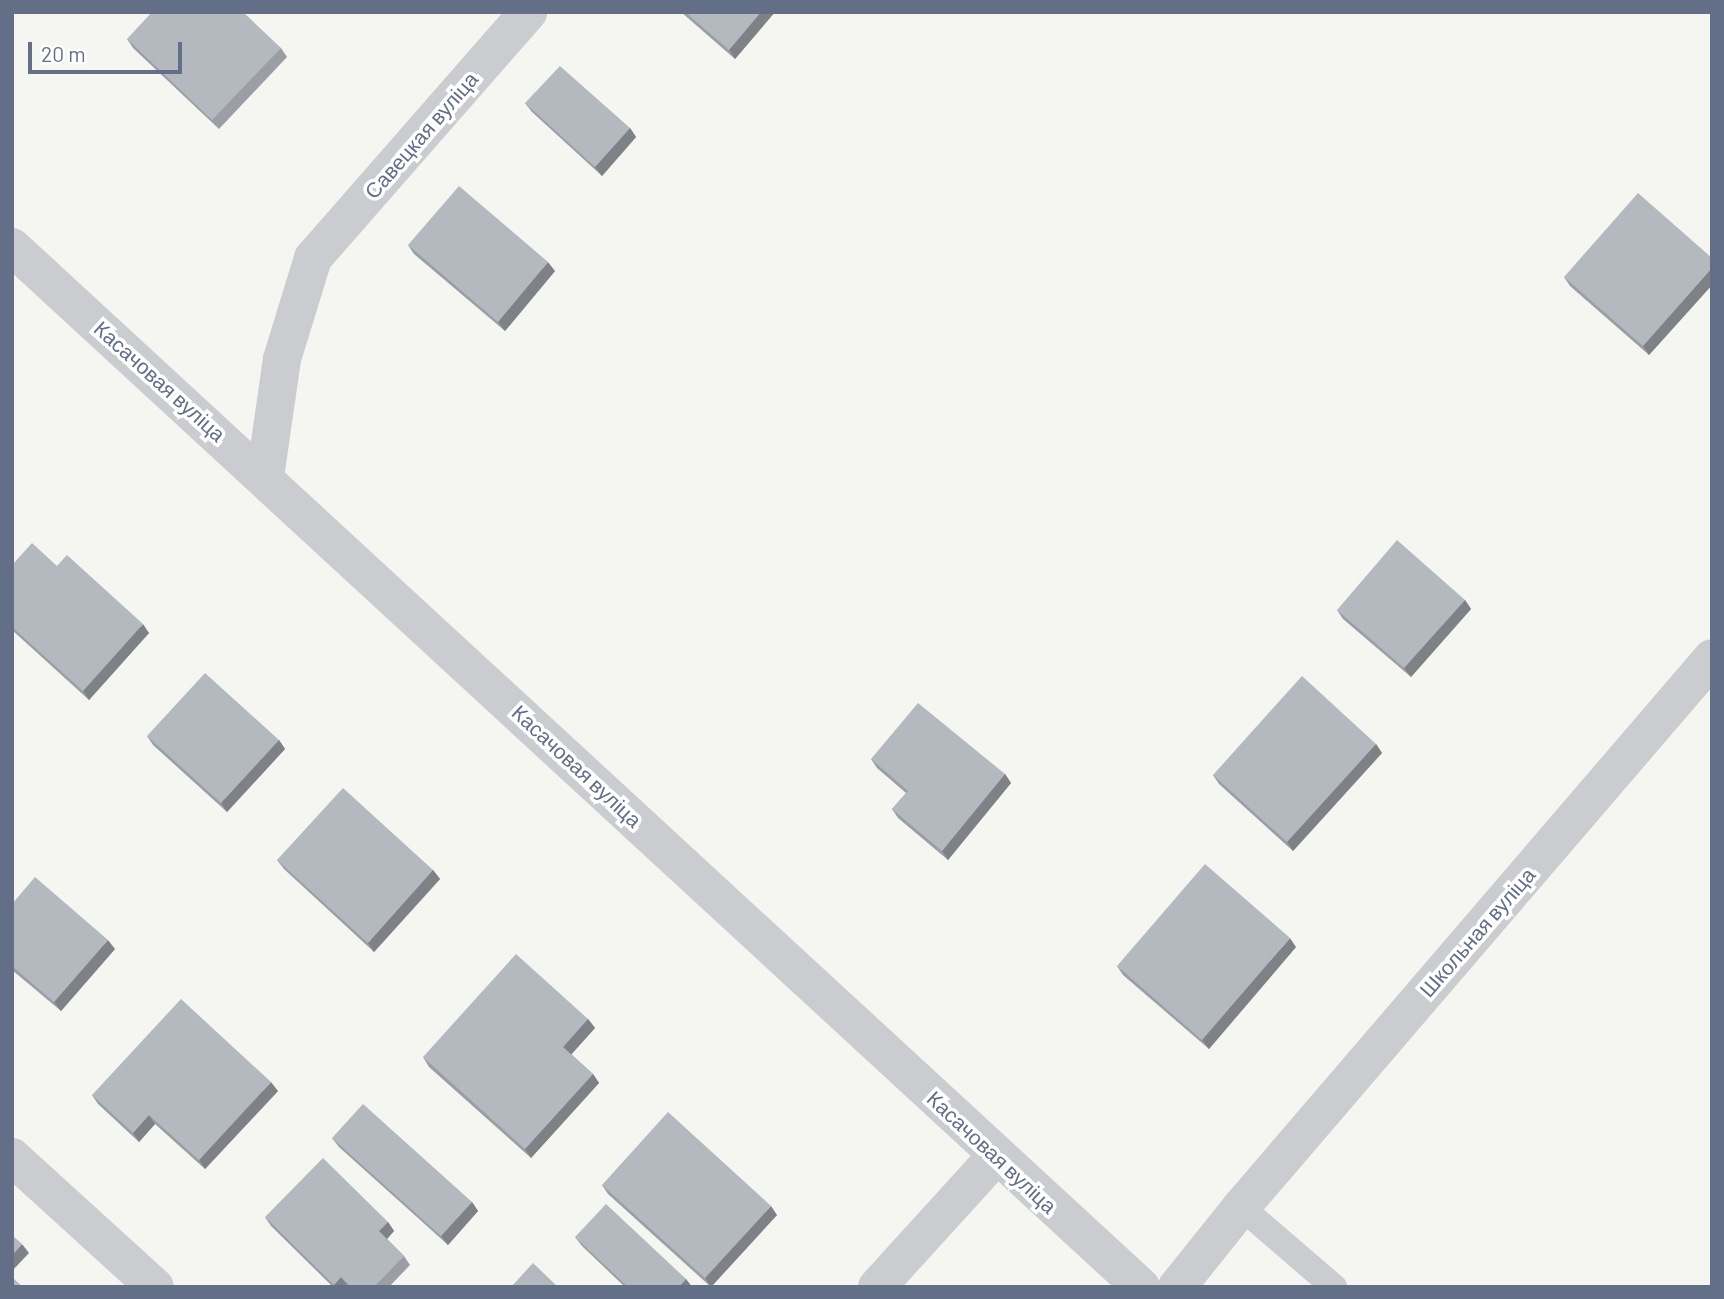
<!DOCTYPE html>
<html>
<head>
<meta charset="utf-8">
<style>
	body { margin:0 }
	#map { position:relative; width:1724px; height:1299px; overflow:hidden; background:#f5f6f2; font-family:Barlow,sans-serif }
	div>[style] { position:absolute }
	[style*='--x'] { left:calc(var(--x)*1px); top:calc(var(--y)*1px); width:calc(var(--w)*1px); rotate:calc(var(--a)*1deg) }
	.service>* { height:26px; margin:-13px; padding:0 13px; transform-origin:13px; border-radius:13px; background:#caccd0 }
	.minor>* { height:38px; margin:-19px; padding:0 19px; transform-origin:19px; border-radius:19px; background:#caccd0 }
	.tertiary>* { height:38px; margin:-19px; padding:0 19px; transform-origin:19px; border-radius:19px; background:#caccd0 }
	.wall>* { inset:0; background:#9b9fa5 }
	.shaded-wall>* { inset:0; background:#7e8286 }
	.building>* { inset:0; background:#b4b9c0 }
	span { translate:-50% -50%; white-space:nowrap; text-align:center; line-height:1.15; -webkit-text-stroke:7px #fff; paint-order:stroke }
	.street-label { font-size:21px; color:#626f86 }
	.frame { position:absolute; inset:0; border:14px solid #626f86; pointer-events:none }
	.scale { position:absolute; left:28px; top:42px; width:154px; height:32px; box-sizing:border-box; border:4px solid #626f86; border-top:0; padding-left:9px; font-size:21px; line-height:24px; white-space:nowrap; color:#626f86; -webkit-text-stroke:5px #fff; paint-order:stroke }
</style>
</head>
<body>
<div id="map">
	<div class="service">
		<i style="--x:1241;--y:1207;--w:123;--a:40.7"></i>
	</div>
	<div class="minor">
		<i style="--x:12;--y:247;--w:1535;--a:42.65"></i>
		<i style="--x:265;--y:477;--w:119;--a:-81.8"></i>
		<i style="--x:282;--y:359;--w:106;--a:-72.9"></i>
		<i style="--x:313;--y:258;--w:327;--a:-48.8"></i>
		<i style="--x:12;--y:1157;--w:193;--a:42.3"></i>
		<i style="--x:877;--y:1287;--w:177;--a:-47.7"></i>
	</div>
	<div class="tertiary">
		<i style="--x:1177;--y:1287;--w:102;--a:-51.3"></i>
		<i style="--x:1241;--y:1207;--w:723;--a:-49.37"></i>
	</div>
	<div class="wall">
		<i style="clip-path:polygon(681px 12px,775px 12px,735px 59px)"></i>
		<i style="clip-path:polygon(127px 39px,281px 48px,287px 57px,219px 129px,133px 48px)"></i>
		<i style="clip-path:polygon(525px 103px,630px 128px,636px 137px,602px 176px,532px 112px)"></i>
		<i style="clip-path:polygon(408px 245px,555px 271px,505px 331px,414px 254px)"></i>
		<i style="clip-path:polygon(1712px 258px,1712px 285px,1649px 355px,1570px 286px,1564px 277px)"></i>
		<i style="clip-path:polygon(12px 565px,57px 566px,149px 633px,89px 700px,12px 630px)"></i>
		<i style="clip-path:polygon(1465px 600px,1471px 609px,1411px 677px,1343px 619px,1337px 610px)"></i>
		<i style="clip-path:polygon(147px 736px,279px 740px,285px 749px,227px 812px,153px 745px)"></i>
		<i style="clip-path:polygon(1376px 744px,1382px 753px,1293px 851px,1219px 784px,1213px 775px)"></i>
		<i style="clip-path:polygon(871px 759px,1005px 774px,1011px 783px,948px 860px,898px 818px,892px 809px,906px 793px,877px 768px)"></i>
		<i style="clip-path:polygon(277px 860px,433px 870px,440px 879px,374px 952px,284px 869px)"></i>
		<i style="clip-path:polygon(12px 904px,115px 949px,61px 1011px,12px 970px)"></i>
		<i style="clip-path:polygon(1296px 947px,1209px 1049px,1123px 975px,1117px 966px)"></i>
		<i style="clip-path:polygon(588px 1019px,595px 1028px,571px 1054px,593px 1074px,599px 1083px,531px 1158px,429px 1067px,423px 1057px)"></i>
		<i style="clip-path:polygon(278px 1091px,205px 1169px,155px 1124px,139px 1142px,98px 1104px,92px 1095px)"></i>
		<i style="clip-path:polygon(332px 1138px,472px 1202px,478px 1211px,448px 1245px,339px 1147px)"></i>
		<i style="clip-path:polygon(602px 1185px,777px 1215px,711px 1287px,608px 1194px)"></i>
		<i style="clip-path:polygon(265px 1217px,388px 1222px,394px 1231px,387px 1239px,404px 1256px,410px 1265px,389px 1287px,333px 1287px,271px 1226px)"></i>
		<i style="clip-path:polygon(575px 1237px,686px 1279px,692px 1287px,625px 1287px,582px 1246px)"></i>
	</div>
	<div class="shaded-wall">
		<i style="clip-path:polygon(761px 12px,775px 12px,735px 59px,729px 50px)"></i>
		<i style="clip-path:polygon(630px 128px,636px 137px,602px 176px,595px 167px)"></i>
		<i style="clip-path:polygon(548px 262px,555px 271px,505px 331px,498px 322px)"></i>
		<i style="clip-path:polygon(1712px 268px,1712px 285px,1649px 355px,1643px 346px)"></i>
		<i style="clip-path:polygon(1465px 600px,1471px 609px,1411px 677px,1404px 668px)"></i>
		<i style="clip-path:polygon(143px 624px,149px 633px,89px 700px,83px 691px)"></i>
		<i style="clip-path:polygon(279px 740px,285px 749px,227px 812px,221px 803px)"></i>
		<i style="clip-path:polygon(1376px 744px,1382px 753px,1293px 851px,1287px 842px)"></i>
		<i style="clip-path:polygon(1005px 774px,1011px 783px,948px 860px,942px 851px)"></i>
		<i style="clip-path:polygon(433px 870px,440px 879px,374px 952px,368px 943px)"></i>
		<i style="clip-path:polygon(1290px 938px,1296px 947px,1209px 1049px,1202px 1040px)"></i>
		<i style="clip-path:polygon(108px 940px,115px 949px,61px 1011px,54px 1002px)"></i>
		<i style="clip-path:polygon(588px 1019px,595px 1028px,570px 1056px,563px 1047px)"></i>
		<i style="clip-path:polygon(593px 1074px,599px 1083px,531px 1158px,525px 1149px)"></i>
		<i style="clip-path:polygon(271px 1082px,278px 1091px,205px 1169px,199px 1160px)"></i>
		<i style="clip-path:polygon(149px 1115px,155px 1124px,139px 1142px,133px 1133px)"></i>
		<i style="clip-path:polygon(472px 1202px,478px 1211px,448px 1245px,441px 1236px)"></i>
		<i style="clip-path:polygon(771px 1206px,777px 1215px,711px 1287px,705px 1278px)"></i>
		<i style="clip-path:polygon(388px 1222px,394px 1231px,386px 1240px,379px 1231px)"></i>
		<i style="clip-path:polygon(22px 1244px,29px 1253px,12px 1271px,12px 1255px)"></i>
		<i style="clip-path:polygon(341px 1277px,348px 1286px,335px 1287px,334px 1285px)"></i>
		<i style="clip-path:polygon(686px 1279px,692px 1287px,679px 1287px)"></i>
	</div>
	<div class="building">
		<i style="clip-path:polygon(152px 12px,243px 12px,281px 48px,212px 120px,127px 39px)"></i>
		<i style="clip-path:polygon(685px 12px,761px 12px,729px 50px)"></i>
		<i style="clip-path:polygon(560px 66px,630px 128px,595px 167px,525px 103px)"></i>
		<i style="clip-path:polygon(459px 186px,548px 262px,498px 322px,408px 245px)"></i>
		<i style="clip-path:polygon(1638px 193px,1712px 258px,1712px 268px,1643px 346px,1564px 277px)"></i>
		<i style="clip-path:polygon(1397px 540px,1465px 600px,1404px 668px,1337px 610px)"></i>
		<i style="clip-path:polygon(32px 543px,57px 566px,67px 555px,143px 624px,83px 691px,12px 627px,12px 565px)"></i>
		<i style="clip-path:polygon(205px 673px,279px 740px,221px 803px,147px 736px)"></i>
		<i style="clip-path:polygon(1302px 676px,1376px 744px,1287px 842px,1213px 775px)"></i>
		<i style="clip-path:polygon(918px 703px,1005px 774px,942px 851px,892px 809px,908px 791px,871px 759px)"></i>
		<i style="clip-path:polygon(343px 788px,433px 870px,368px 943px,277px 860px)"></i>
		<i style="clip-path:polygon(1205px 864px,1290px 938px,1202px 1040px,1117px 966px)"></i>
		<i style="clip-path:polygon(35px 877px,108px 940px,54px 1002px,12px 966px,12px 904px)"></i>
		<i style="clip-path:polygon(516px 954px,588px 1019px,563px 1047px,593px 1074px,525px 1149px,423px 1057px)"></i>
		<i style="clip-path:polygon(181px 999px,271px 1082px,199px 1160px,149px 1115px,133px 1133px,92px 1095px)"></i>
		<i style="clip-path:polygon(363px 1104px,472px 1202px,441px 1236px,332px 1138px)"></i>
		<i style="clip-path:polygon(668px 1112px,771px 1206px,705px 1278px,602px 1185px)"></i>
		<i style="clip-path:polygon(323px 1158px,388px 1222px,379px 1231px,404px 1256px,374px 1287px,351px 1287px,341px 1277px,334px 1285px,265px 1217px)"></i>
		<i style="clip-path:polygon(606px 1204px,686px 1279px,679px 1287px,628px 1287px,575px 1237px)"></i>
		<i style="clip-path:polygon(12px 1235px,22px 1244px,12px 1255px)"></i>
		<i style="clip-path:polygon(533px 1263px,558px 1287px,511px 1287px)"></i>
		<i style="clip-path:polygon(12px 1277px,23px 1287px,12px 1287px)"></i>
	</div>
	<div class="street-label">
		<span style="left:421px;top:135px;rotate:-49deg">Савецкая вуліца</span>
		<span style="left:160px;top:381px;rotate:42deg">Касачовая вуліца</span>
		<span style="left:577px;top:766px;rotate:43deg">Касачовая вуліца</span>
		<span style="left:1477px;top:932px;rotate:-49deg">Школьная вуліца</span>
		<span style="left:992px;top:1152px;rotate:43deg">Касачовая вуліца</span>
	</div>
	<div class="frame"></div>
	<div class="scale">20 m</div>
</div>
</body>
</html>
